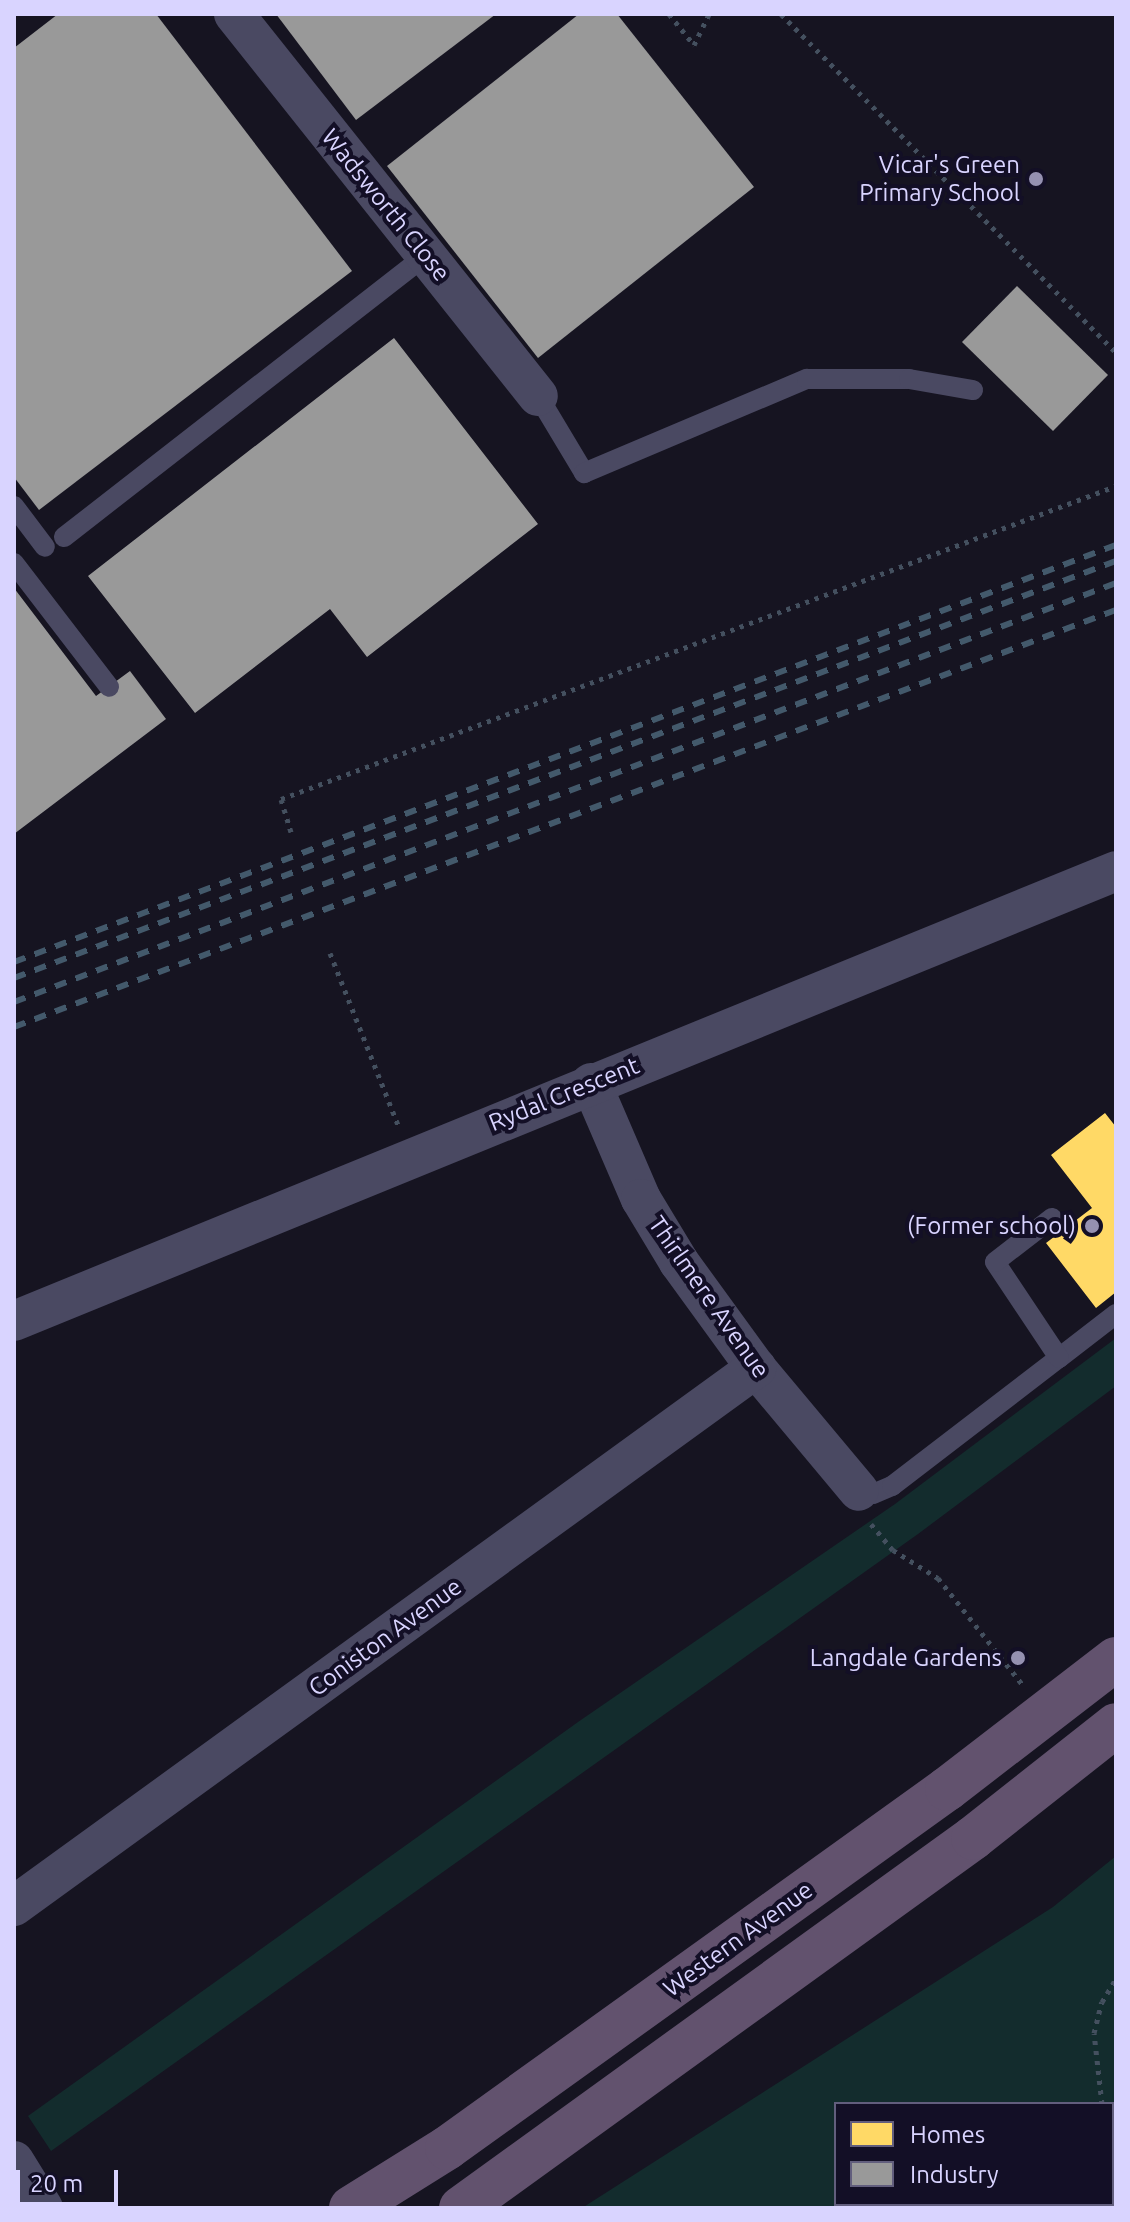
<!DOCTYPE html>
<html>
<head>
<meta charset="utf-8">
<style>
	body { margin:0 }
	#map { position:relative; width:1130px; height:2222px; overflow:hidden; background:#161421; font-family:Ubuntu,sans-serif }
	div>[style] { position:absolute }
	[style*='--x'] { left:calc(var(--x)*1px); top:calc(var(--y)*1px); width:calc(var(--w)*1px); rotate:calc(var(--a)*1deg) }
	.green>* { inset:0; background:#132c2d }
	.homes>* { inset:0; background:#ffd966 }
	.industry>* { inset:0; background:#999 }
	.path>* { height:5px; margin-top:-2.5px; transform-origin:0; background:repeating-linear-gradient(90deg,#44505f 0 4px,transparent 0 10px) }
	.service>* { height:20px; margin:-10px; padding:0 10px; transform-origin:10px; border-radius:10px; background:#4a4962 }
	.minor>* { height:40px; margin:-20px; padding:0 20px; transform-origin:20px; border-radius:20px; background:#4a4962 }
	.trunk>* { height:44px; margin:-22px; padding:0 22px; transform-origin:22px; border-radius:22px; background:#62526e }
	.rail>* { height:6px; margin-top:-3px; transform-origin:0; background:repeating-linear-gradient(90deg,#43596b 0 12px,transparent 0 22px) }
	.dots>* { width:22px; height:22px; translate:-50% -50%; box-sizing:border-box; border:4px solid #130f26; border-radius:50% }
	span { translate:-50% -50%; white-space:nowrap; text-align:center; line-height:1.15; -webkit-text-stroke:8px #130f26; paint-order:stroke }
	.poi-label { font-size:24px; color:#d9d4ff }
	.right { translate:-100% -50%; text-align:right }
	.street-label { font-size:24px; color:#d9d4ff }
	.frame { position:absolute; inset:0; border:16px solid #d9d4ff; pointer-events:none }
	.legend { position:absolute; left:834px; top:2102px; width:280px; height:104px; box-sizing:border-box; background:#130f26; border:2px solid #625e7d; margin:0; padding:10px 14px; list-style:none; font-size:24px; color:#d9d4ff }
	.legend li { display:flex; align-items:center; gap:16px; height:40px }
	.legend b { width:40px; border:2px solid #625e7d }
	.scale { position:absolute; left:16px; top:2170px; width:102px; height:36px; box-sizing:border-box; border:4px solid #d9d4ff; border-top:0; padding-left:10px; font-size:24px; line-height:28px; white-space:nowrap; color:#d9d4ff; -webkit-text-stroke:6px #130f26; paint-order:stroke }
</style>
</head>
<body>
<div id="map">
	<div class="green">
		<i style="clip-path:polygon(1116px 1338px,1116px 1386px,918px 1534px,51px 2151px,28px 2116px,578px 1722px,895px 1504px)"></i>
		<i style="clip-path:polygon(evenodd,1116px 1856px,1116px 2208px,582px 2208px,1053px 1907px,1116px 1856px,836px 2104px,1112px 2104px,1112px 2204px,836px 2204px,836px 2104px)"></i>
	</div>
	<div class="homes">
		<i style="clip-path:polygon(1105px 1113px,1116px 1127px,1116px 1292px,1096px 1308px,1046px 1243px,1092px 1208px,1051px 1155px)"></i>
	</div>
	<div class="industry">
		<i style="clip-path:polygon(58px 14px,156px 14px,352px 271px,39px 510px,14px 477px,14px 48px)"></i>
		<i style="clip-path:polygon(276px 14px,496px 14px,356px 120px)"></i>
		<i style="clip-path:polygon(579px 14px,617px 14px,754px 187px,538px 358px,387px 166px)"></i>
		<i style="clip-path:polygon(1017px 286px,1108px 375px,1053px 431px,962px 342px)"></i>
		<i style="clip-path:polygon(394px 338px,538px 524px,367px 657px,330px 609px,195px 713px,88px 576px)"></i>
		<i style="clip-path:polygon(14px 588px,96px 696px,130px 671px,166px 719px,14px 834px)"></i>
	</div>
	<div class="path">
		<i style="--x:669;--y:14;--w:40;--a:51"></i>
		<i style="--x:694;--y:45;--w:34;--a:-64"></i>
		<i style="--x:781;--y:14;--w:477;--a:45.3"></i>
		<i style="--x:291;--y:832;--w:34;--a:-107"></i>
		<i style="--x:281;--y:799;--w:892;--a:-20.55"></i>
		<i style="--x:330;--y:953;--w:187;--a:68.4"></i>
		<i style="--x:871;--y:1524;--w:34;--a:50"></i>
		<i style="--x:893;--y:1550;--w:53;--a:31.9"></i>
		<i style="--x:938;--y:1578;--w:135;--a:51.6"></i>
		<i style="--x:1102;--y:2104;--w:71;--a:-96.4"></i>
		<i style="--x:1094;--y:2033;--w:32;--a:-76"></i>
		<i style="--x:1102;--y:2002;--w:27;--a:-59"></i>
		<i style="--x:1112;--y:2192;--w:2;--a:-27"></i>
		<i style="--x:899;--y:2208;--w:7;--a:-34"></i>
		<i style="--x:1031;--y:2208;--w:4;--a:-76"></i>
		<i style="--x:1089;--y:2208;--w:7;--a:-34"></i>
	</div>
	<div class="service">
		<i style="--x:538;--y:396;--w:90;--a:59.1"></i>
		<i style="--x:584;--y:473;--w:242;--a:-22.9"></i>
		<i style="--x:807;--y:379;--w:102;--a:0"></i>
		<i style="--x:909;--y:379;--w:65;--a:9.8"></i>
		<i style="--x:14;--y:506;--w:51;--a:52.9"></i>
		<i style="--x:64;--y:537;--w:459;--a:-37.9"></i>
		<i style="--x:14;--y:563;--w:156;--a:52.5"></i>
		<i style="--x:1059;--y:1358;--w:72;--a:-37.7"></i>
		<i style="--x:859;--y:1491;--w:14;--a:12"></i>
		<i style="--x:873;--y:1494;--w:21;--a:-23"></i>
		<i style="--x:892;--y:1486;--w:210;--a:-37.5"></i>
		<i style="--x:1059;--y:1358;--w:115;--a:-123.7"></i>
		<i style="--x:995;--y:1262;--w:72;--a:-37.7"></i>
	</div>
	<div class="minor">
		<i style="--x:234;--y:14;--w:488;--a:51.5"></i>
		<i style="--x:591;--y:1083;--w:126;--a:66.7"></i>
		<i style="--x:641;--y:1199;--w:74;--a:58.9"></i>
		<i style="--x:679;--y:1262;--w:131;--a:54"></i>
		<i style="--x:756;--y:1368;--w:160;--a:50.1"></i>
		<i style="--x:14;--y:1321;--w:1190;--a:-22.21"></i>
		<i style="--x:14;--y:1906;--w:917;--a:-35.94"></i>
		<i style="--x:14;--y:2161;--w:55;--a:58.3"></i>
	</div>
	<div class="trunk">
		<i style="--x:351;--y:2208;--w:113;--a:-32"></i>
		<i style="--x:447;--y:2148;--w:616;--a:-35.68"></i>
		<i style="--x:947;--y:1789;--w:213;--a:-37.6"></i>
		<i style="--x:461;--y:2208;--w:632;--a:-35.85"></i>
		<i style="--x:973;--y:1838;--w:182;--a:-38.3"></i>
	</div>
	<div class="rail">
		<i style="--x:14;--y:962;--w:1178;--a:-20.73"></i>
		<i style="--x:14;--y:978;--w:1178;--a:-20.73"></i>
		<i style="--x:14;--y:1002;--w:1179;--a:-20.82"></i>
		<i style="--x:14;--y:1027;--w:1178;--a:-20.73"></i>
	</div>
	<div class="dots">
		<i style="left:1036px;top:179px;background:#9591b1"></i>
		<i style="left:1092px;top:1226px;background:#9591b1"></i>
		<i style="left:1018px;top:1658px;background:#9591b1"></i>
	</div>
	<div class="poi-label">
		<span class="right" style="left:1020px;top:179px">Vicar's Green<br>Primary School</span>
		<span class="right" style="left:1076px;top:1226px">(Former school)</span>
		<span class="right" style="left:1002px;top:1658px">Langdale Gardens</span>
	</div>
	<div class="street-label">
		<span style="left:386px;top:205px;rotate:51deg">Wadsworth Close</span>
		<span style="left:564px;top:1094px;rotate:-22deg">Rydal Crescent</span>
		<span style="left:709px;top:1297px;rotate:55deg">Thirlmere Avenue</span>
		<span style="left:385px;top:1637px;rotate:-36deg">Coniston Avenue</span>
		<span style="left:738px;top:1939px;rotate:-36deg">Western Avenue</span>
	</div>
	<div class="frame"></div>
	<ul class="legend">
	<li><b style="height:22px;background:#ffd966"></b>Homes</li>
	<li><b style="height:22px;background:#999"></b>Industry</li>
	</ul>
	<div class="scale">20 m</div>
</div>
</body>
</html>
